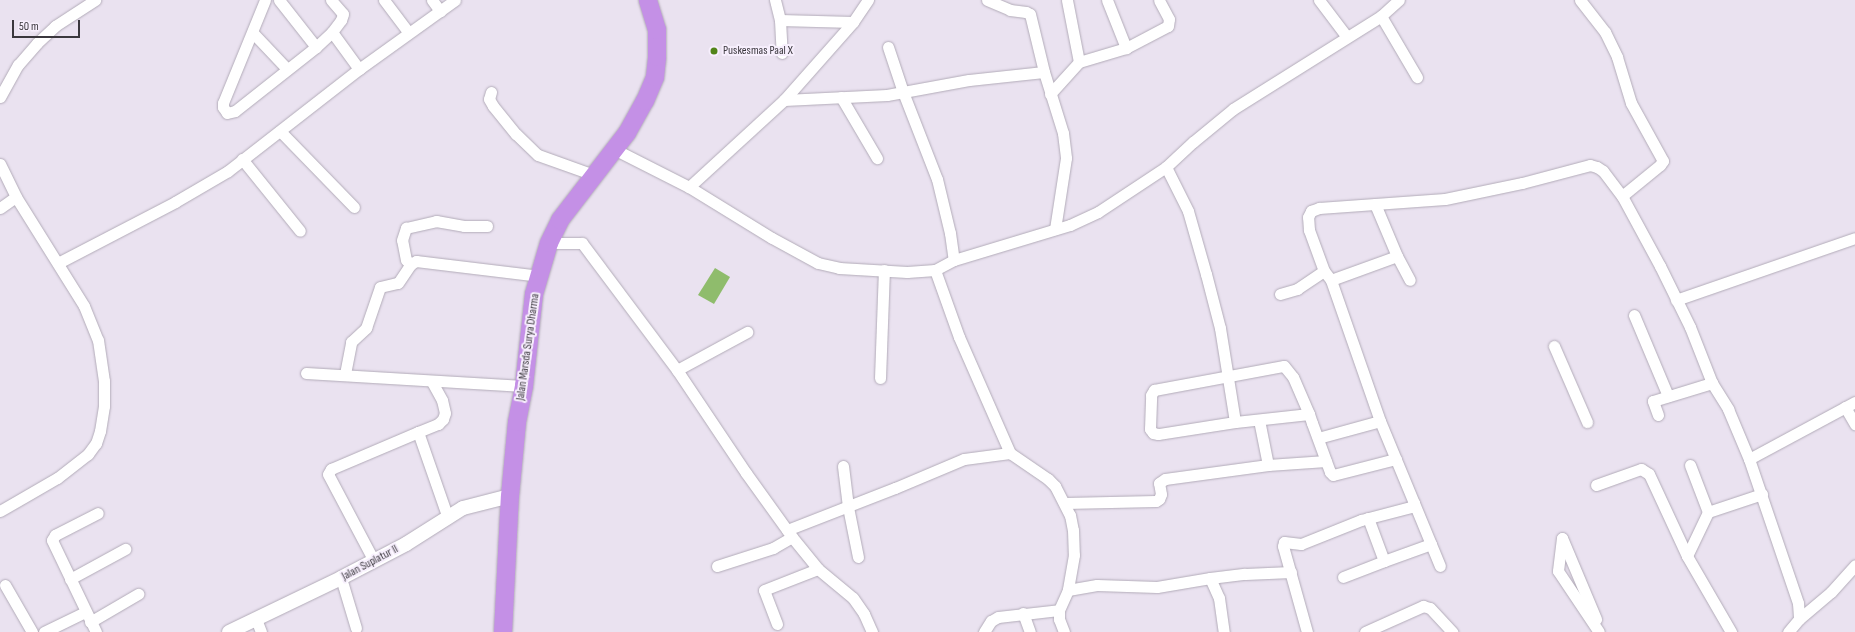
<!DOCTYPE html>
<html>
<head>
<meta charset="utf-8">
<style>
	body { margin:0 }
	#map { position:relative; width:1855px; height:632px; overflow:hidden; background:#eae2f0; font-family:"Sofia Sans Condensed",sans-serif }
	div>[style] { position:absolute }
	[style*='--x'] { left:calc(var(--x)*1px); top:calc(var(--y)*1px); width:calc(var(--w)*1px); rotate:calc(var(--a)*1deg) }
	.water>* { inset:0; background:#8fbc6c }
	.roads { filter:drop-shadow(0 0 1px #b2abb8) drop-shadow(0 0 1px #b2abb8) }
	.minor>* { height:11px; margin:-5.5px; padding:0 5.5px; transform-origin:5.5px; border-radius:5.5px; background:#fff }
	.tertiary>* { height:14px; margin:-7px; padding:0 7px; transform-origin:7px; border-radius:7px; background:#fff }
	.trunk>* { height:18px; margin:-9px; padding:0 9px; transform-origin:9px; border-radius:9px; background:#c490e6 }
	.dots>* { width:11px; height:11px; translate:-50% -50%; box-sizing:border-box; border:2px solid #f7effd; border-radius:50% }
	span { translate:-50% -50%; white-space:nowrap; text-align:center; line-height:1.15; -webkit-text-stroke:4px #f7effd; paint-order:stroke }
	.poi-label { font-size:12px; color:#3a373d }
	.left { translate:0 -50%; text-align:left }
	.street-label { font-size:12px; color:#3a373d }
	.scale { position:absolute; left:12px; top:20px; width:68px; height:18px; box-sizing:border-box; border:2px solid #3a373d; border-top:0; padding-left:5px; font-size:12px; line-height:14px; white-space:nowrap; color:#3a373d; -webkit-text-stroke:3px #f7effd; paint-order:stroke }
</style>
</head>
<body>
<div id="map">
	<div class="water">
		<i style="clip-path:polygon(715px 268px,730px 277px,714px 304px,698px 295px)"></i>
	</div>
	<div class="roads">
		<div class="minor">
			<i style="--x:265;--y:0;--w:111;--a:112.2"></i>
			<i style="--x:223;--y:103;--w:4;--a:90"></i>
			<i style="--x:223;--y:107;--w:7;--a:56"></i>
			<i style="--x:227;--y:113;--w:8;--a:-14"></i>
			<i style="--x:235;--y:111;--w:103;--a:-38.3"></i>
			<i style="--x:316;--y:47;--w:22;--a:-43"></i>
			<i style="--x:332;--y:32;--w:46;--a:53.9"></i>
			<i style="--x:279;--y:0;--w:60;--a:51.8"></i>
			<i style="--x:331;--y:0;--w:18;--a:49"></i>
			<i style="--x:343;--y:14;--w:6;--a:108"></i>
			<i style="--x:341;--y:20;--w:15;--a:127"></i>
			<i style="--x:384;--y:0;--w:41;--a:52.9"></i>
			<i style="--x:432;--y:0;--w:14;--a:54"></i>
			<i style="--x:775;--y:0;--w:21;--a:76"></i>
			<i style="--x:780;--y:20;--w:33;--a:87"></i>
			<i style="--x:987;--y:0;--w:25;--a:23"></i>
			<i style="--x:1010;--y:10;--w:16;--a:7"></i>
			<i style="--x:1026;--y:12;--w:4;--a:27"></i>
			<i style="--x:1030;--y:14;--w:60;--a:76.4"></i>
			<i style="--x:1107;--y:0;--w:52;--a:68.4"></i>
			<i style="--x:1319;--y:0;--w:46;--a:52.9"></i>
			<i style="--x:1580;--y:0;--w:41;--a:52"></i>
			<i style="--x:1605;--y:32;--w:28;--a:64"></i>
			<i style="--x:1617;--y:57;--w:48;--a:73.1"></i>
			<i style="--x:1631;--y:103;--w:66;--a:61.1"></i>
			<i style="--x:1663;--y:161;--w:5;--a:127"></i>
			<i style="--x:1660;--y:165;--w:49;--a:140.8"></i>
			<i style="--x:1381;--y:16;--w:71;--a:59.5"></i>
			<i style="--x:780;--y:20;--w:73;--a:1.6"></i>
			<i style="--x:253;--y:33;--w:50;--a:46.6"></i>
			<i style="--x:888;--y:47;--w:47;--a:71.6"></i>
			<i style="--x:903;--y:92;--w:93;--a:68.7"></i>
			<i style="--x:937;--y:179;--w:56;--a:76.5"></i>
			<i style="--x:950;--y:233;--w:27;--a:82"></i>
			<i style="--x:1079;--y:62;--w:49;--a:-16.6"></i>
			<i style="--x:1126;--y:48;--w:47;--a:-27.6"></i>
			<i style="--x:1168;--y:26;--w:7;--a:-82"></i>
			<i style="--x:1169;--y:19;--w:21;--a:-118"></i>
			<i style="--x:491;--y:92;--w:7;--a:106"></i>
			<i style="--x:489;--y:99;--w:8;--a:60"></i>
			<i style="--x:493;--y:106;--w:36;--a:51"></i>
			<i style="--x:516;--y:134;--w:30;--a:44"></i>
			<i style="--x:538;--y:155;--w:59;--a:19.7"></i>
			<i style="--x:1050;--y:94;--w:43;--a:-47.8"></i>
			<i style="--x:1079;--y:62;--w:63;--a:-101"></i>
			<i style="--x:0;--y:97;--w:37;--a:-61"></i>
			<i style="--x:18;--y:65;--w:29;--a:-49"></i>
			<i style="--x:37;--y:43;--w:25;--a:-43"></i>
			<i style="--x:55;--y:26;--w:48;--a:-33"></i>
			<i style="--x:841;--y:97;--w:71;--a:59.5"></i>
			<i style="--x:784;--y:100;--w:103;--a:-2.8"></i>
			<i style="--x:887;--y:95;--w:83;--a:-10.4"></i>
			<i style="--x:969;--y:80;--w:75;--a:-6.1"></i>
			<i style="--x:1044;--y:72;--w:64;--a:72.7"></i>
			<i style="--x:1063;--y:133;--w:25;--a:83"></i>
			<i style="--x:1066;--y:158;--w:72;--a:98.8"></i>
			<i style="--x:280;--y:131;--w:106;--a:45.8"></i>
			<i style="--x:614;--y:149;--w:84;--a:26.9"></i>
			<i style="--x:689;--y:187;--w:97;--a:31.6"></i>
			<i style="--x:772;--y:238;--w:52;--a:28.5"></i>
			<i style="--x:818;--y:263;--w:22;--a:13"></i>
			<i style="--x:839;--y:268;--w:68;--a:3.4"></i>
			<i style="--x:907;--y:272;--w:28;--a:-4"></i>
			<i style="--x:935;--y:270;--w:21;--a:-28"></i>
			<i style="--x:954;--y:260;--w:121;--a:-16.8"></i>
			<i style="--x:1070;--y:225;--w:31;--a:-25"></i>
			<i style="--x:1098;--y:212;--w:82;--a:-33.5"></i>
			<i style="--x:1166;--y:167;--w:37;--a:-43"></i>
			<i style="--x:1193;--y:142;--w:52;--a:-39.5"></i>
			<i style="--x:1233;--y:109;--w:175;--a:-32.1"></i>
			<i style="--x:1381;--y:16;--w:24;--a:-42"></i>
			<i style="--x:242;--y:159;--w:92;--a:51.1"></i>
			<i style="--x:0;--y:164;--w:37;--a:64"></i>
			<i style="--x:16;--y:197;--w:128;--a:58"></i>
			<i style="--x:84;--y:306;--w:37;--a:68"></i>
			<i style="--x:98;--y:340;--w:41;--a:81.7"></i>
			<i style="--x:104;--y:381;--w:25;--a:90"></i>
			<i style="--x:104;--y:406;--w:25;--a:99"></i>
			<i style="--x:100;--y:431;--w:13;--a:108"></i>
			<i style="--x:96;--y:443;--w:14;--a:126"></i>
			<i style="--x:88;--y:454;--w:39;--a:142"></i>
			<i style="--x:57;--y:478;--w:66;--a:149.9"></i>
			<i style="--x:1166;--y:167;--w:49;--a:63.4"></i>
			<i style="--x:1188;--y:211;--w:66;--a:74.1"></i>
			<i style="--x:1206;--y:274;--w:56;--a:75.5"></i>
			<i style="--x:1220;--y:328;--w:95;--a:80.9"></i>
			<i style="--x:689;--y:187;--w:129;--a:-42.5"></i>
			<i style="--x:784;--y:100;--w:104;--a:-48.5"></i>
			<i style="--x:853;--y:22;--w:27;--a:-56"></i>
			<i style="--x:1375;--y:204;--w:56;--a:67.1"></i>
			<i style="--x:1397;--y:256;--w:27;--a:62"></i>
			<i style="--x:0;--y:208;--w:19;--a:-35"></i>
			<i style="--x:549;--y:243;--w:33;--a:0"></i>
			<i style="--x:582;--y:243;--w:159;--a:53.2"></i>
			<i style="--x:677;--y:370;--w:124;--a:56.2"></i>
			<i style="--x:746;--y:473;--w:79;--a:54.3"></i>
			<i style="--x:792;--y:537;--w:41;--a:50.9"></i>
			<i style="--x:818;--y:569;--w:45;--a:39.6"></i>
			<i style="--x:853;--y:598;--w:19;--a:55"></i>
			<i style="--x:864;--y:614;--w:20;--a:66"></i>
			<i style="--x:58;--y:263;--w:132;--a:-27.5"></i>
			<i style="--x:175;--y:202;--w:61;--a:-30.3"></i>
			<i style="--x:228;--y:171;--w:166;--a:-37.9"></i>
			<i style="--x:359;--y:69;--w:118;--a:-35.7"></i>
			<i style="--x:411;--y:264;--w:6;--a:-141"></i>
			<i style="--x:406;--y:260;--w:20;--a:-101"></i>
			<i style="--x:402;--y:240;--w:13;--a:-72"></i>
			<i style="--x:406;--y:228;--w:31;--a:-13"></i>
			<i style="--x:436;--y:221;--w:28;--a:10"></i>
			<i style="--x:464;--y:226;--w:23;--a:0"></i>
			<i style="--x:935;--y:270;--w:71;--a:70.3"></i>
			<i style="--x:959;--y:337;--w:127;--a:66.3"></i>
			<i style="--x:1010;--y:453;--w:46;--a:34.4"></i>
			<i style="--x:1048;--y:479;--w:10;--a:45"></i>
			<i style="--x:1055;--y:486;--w:33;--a:63"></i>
			<i style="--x:1070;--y:515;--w:15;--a:79"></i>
			<i style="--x:1073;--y:530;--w:25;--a:88"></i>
			<i style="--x:1074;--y:555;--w:36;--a:100"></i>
			<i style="--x:1068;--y:590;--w:22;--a:114"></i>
			<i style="--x:1059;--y:610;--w:9;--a:90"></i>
			<i style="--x:1059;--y:619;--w:14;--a:69"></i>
			<i style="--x:1324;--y:271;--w:44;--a:-110.1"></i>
			<i style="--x:1309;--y:230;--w:13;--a:-94"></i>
			<i style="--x:1308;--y:217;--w:7;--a:-63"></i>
			<i style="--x:1311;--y:211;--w:9;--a:-21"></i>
			<i style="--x:1319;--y:208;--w:126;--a:-4.1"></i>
			<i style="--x:1445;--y:199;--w:79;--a:-11.7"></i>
			<i style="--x:1522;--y:183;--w:70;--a:-14.8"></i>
			<i style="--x:1590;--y:165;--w:7;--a:16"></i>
			<i style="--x:1597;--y:167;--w:7;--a:34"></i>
			<i style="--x:1603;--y:171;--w:31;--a:53"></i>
			<i style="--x:1622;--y:196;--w:80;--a:61.5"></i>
			<i style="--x:1660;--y:266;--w:68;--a:63.8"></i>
			<i style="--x:1690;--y:327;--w:60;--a:68.6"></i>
			<i style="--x:1712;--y:383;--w:31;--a:58"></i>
			<i style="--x:1728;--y:409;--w:54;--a:67.2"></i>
			<i style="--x:1749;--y:459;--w:152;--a:71.2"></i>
			<i style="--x:1798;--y:603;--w:16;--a:86"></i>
			<i style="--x:1799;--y:619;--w:17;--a:130"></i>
			<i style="--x:1280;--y:294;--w:18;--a:-16"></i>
			<i style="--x:1297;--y:289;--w:32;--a:-34"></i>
			<i style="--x:1324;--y:271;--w:11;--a:52"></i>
			<i style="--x:1331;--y:280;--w:70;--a:-20"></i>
			<i style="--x:1676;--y:300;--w:189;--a:-19.1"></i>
			<i style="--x:1634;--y:315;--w:88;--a:67.2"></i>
			<i style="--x:1554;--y:346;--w:83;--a:66.5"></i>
			<i style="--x:677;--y:370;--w:80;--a:-28.5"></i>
			<i style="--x:306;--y:373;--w:218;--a:3.4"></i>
			<i style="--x:345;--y:374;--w:33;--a:-79"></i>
			<i style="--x:351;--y:342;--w:21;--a:-43"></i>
			<i style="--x:366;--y:328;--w:43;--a:-71.1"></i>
			<i style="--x:380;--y:287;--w:18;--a:-13"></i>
			<i style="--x:398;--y:283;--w:23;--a:-56"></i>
			<i style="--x:411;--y:264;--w:6;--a:-31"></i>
			<i style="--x:416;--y:261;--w:125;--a:6.9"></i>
			<i style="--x:880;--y:378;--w:108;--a:-87.9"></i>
			<i style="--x:1845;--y:407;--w:20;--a:60"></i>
			<i style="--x:1309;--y:414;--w:74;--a:173.8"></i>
			<i style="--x:1235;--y:422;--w:78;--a:171.1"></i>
			<i style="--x:1158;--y:434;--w:5;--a:-169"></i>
			<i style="--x:1153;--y:433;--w:5;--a:-127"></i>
			<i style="--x:1150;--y:429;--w:34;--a:-88"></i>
			<i style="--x:1151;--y:395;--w:6;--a:-59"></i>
			<i style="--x:1154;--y:390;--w:132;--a:-10.5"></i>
			<i style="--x:1284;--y:366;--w:14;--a:51"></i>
			<i style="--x:1293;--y:377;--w:40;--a:66.6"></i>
			<i style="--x:1309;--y:414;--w:9;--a:72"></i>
			<i style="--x:1312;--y:423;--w:52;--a:69.8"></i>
			<i style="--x:1330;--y:472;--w:4;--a:45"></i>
			<i style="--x:1333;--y:475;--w:65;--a:-14.3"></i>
			<i style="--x:1658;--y:415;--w:15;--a:-110"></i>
			<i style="--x:1653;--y:401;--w:62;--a:-17"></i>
			<i style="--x:418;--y:432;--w:22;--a:-22"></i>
			<i style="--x:438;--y:424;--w:7;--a:-45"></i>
			<i style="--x:443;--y:419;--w:6;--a:-72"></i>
			<i style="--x:445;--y:413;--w:13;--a:-103"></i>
			<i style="--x:442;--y:400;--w:21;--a:-119"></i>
			<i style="--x:1318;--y:438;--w:64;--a:-15.3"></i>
			<i style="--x:1749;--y:459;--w:120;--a:-28.3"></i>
			<i style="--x:1268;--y:465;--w:58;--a:-3.9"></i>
			<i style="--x:1690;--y:465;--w:50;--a:69"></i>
			<i style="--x:843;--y:466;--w:41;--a:83"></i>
			<i style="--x:848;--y:507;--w:51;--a:78.7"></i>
			<i style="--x:1596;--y:485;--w:48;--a:-19.6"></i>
			<i style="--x:1641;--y:469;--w:9;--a:32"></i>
			<i style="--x:1649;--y:474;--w:90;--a:65.1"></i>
			<i style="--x:1687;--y:556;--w:88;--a:59.9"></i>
			<i style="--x:1065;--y:503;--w:91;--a:-1.3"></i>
			<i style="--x:1156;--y:501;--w:4;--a:-34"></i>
			<i style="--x:1159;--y:499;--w:5;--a:-68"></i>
			<i style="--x:1161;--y:494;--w:11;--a:-100"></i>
			<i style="--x:1159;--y:483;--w:7;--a:-34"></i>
			<i style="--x:1165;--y:479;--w:104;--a:-7.7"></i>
			<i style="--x:1268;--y:465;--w:46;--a:-101.3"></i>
			<i style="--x:1414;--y:503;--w:68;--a:67.6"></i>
			<i style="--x:1368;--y:518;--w:46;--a:69.6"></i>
			<i style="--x:1384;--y:561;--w:50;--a:-19.9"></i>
			<i style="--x:787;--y:530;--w:116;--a:-21.3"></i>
			<i style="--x:895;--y:488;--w:75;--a:-22.8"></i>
			<i style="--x:964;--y:459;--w:46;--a:-7.4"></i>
			<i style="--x:1562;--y:538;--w:33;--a:97"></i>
			<i style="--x:1558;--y:571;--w:73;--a:56.1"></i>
			<i style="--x:1562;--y:538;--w:88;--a:67.2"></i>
			<i style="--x:1687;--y:556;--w:49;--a:-64.5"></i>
			<i style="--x:1708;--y:512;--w:57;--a:-18.4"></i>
			<i style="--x:374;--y:561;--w:98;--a:-117.9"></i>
			<i style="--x:328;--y:474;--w:6;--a:-59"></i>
			<i style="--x:331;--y:469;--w:95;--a:-23"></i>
			<i style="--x:418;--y:432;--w:91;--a:70.8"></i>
			<i style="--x:717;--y:566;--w:59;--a:-17.8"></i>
			<i style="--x:773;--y:548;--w:22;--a:-30"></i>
			<i style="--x:1343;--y:577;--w:44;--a:-21.3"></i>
			<i style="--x:341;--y:578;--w:52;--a:73.3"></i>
			<i style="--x:1210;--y:578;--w:22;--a:66"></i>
			<i style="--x:1219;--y:598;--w:34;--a:82"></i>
			<i style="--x:70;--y:579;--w:63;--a:-28.6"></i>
			<i style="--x:5;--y:585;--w:54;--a:60.1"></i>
			<i style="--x:1068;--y:590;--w:29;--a:-10"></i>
			<i style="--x:1097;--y:585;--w:60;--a:1.9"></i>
			<i style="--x:1157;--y:587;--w:54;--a:-9.6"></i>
			<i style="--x:1210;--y:578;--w:35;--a:-7"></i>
			<i style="--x:1245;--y:574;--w:46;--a:-2.5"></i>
			<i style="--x:1023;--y:613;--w:20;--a:70"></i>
			<i style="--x:256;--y:619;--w:14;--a:69"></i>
			<i style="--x:1799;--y:619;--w:42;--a:-40.2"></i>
			<i style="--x:1831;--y:592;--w:36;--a:-48"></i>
			<i style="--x:90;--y:622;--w:56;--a:-30.3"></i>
			<i style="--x:777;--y:624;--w:36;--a:-111"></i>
			<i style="--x:764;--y:590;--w:58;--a:-21.3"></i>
			<i style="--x:44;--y:632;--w:46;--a:-26"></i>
			<i style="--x:96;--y:632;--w:102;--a:-115.6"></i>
			<i style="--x:52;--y:540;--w:6;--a:-59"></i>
			<i style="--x:55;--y:535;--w:48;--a:-27.1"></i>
			<i style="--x:984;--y:632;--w:13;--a:-58"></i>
			<i style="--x:991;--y:621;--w:8;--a:-30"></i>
			<i style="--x:998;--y:617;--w:61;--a:-6.5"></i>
			<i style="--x:1307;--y:632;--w:89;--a:-105.6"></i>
			<i style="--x:1283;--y:546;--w:4;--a:-76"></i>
			<i style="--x:1284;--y:542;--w:17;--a:7"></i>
			<i style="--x:1301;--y:544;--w:65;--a:-21.8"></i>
			<i style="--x:1361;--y:520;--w:52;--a:-14.6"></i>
			<i style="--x:1411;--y:507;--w:5;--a:-53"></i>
			<i style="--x:1414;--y:503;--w:89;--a:-112.5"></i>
			<i style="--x:1380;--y:421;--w:149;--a:-109.2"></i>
			<i style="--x:1365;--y:632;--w:64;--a:-24.1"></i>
			<i style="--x:1423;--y:606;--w:7;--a:16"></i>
			<i style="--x:1430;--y:608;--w:33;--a:47"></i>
		</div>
		<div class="tertiary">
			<i style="--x:229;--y:632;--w:124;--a:-25.7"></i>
			<i style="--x:341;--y:578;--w:73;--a:-27.6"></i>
			<i style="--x:406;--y:544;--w:67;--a:-32.3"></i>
			<i style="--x:463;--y:508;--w:49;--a:-14.3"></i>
		</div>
		<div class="trunk">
			<i style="--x:503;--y:632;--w:136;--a:-87.1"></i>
			<i style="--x:510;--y:496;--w:74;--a:-84.6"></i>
			<i style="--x:517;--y:422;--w:37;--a:-79"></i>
			<i style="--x:524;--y:386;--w:93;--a:-83.8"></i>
			<i style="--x:534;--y:294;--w:53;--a:-73.6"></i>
			<i style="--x:549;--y:243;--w:25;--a:-64"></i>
			<i style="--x:560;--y:220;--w:110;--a:-52.4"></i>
			<i style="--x:627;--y:133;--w:37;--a:-61"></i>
			<i style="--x:645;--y:101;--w:26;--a:-67"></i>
			<i style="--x:655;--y:77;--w:20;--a:-84"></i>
			<i style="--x:657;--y:57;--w:27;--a:-90"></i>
			<i style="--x:657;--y:30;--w:31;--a:-107"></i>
		</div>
	</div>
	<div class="dots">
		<i style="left:714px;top:51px;background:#518419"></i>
	</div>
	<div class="poi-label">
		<span class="left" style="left:723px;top:51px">Puskesmas Paal X</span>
	</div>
	<div class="street-label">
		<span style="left:528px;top:347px;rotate:-82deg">Jalan Marsda Surya Dharma</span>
		<span style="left:370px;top:563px;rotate:-28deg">Jalan Suplatur II</span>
	</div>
	<div class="scale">50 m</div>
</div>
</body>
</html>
